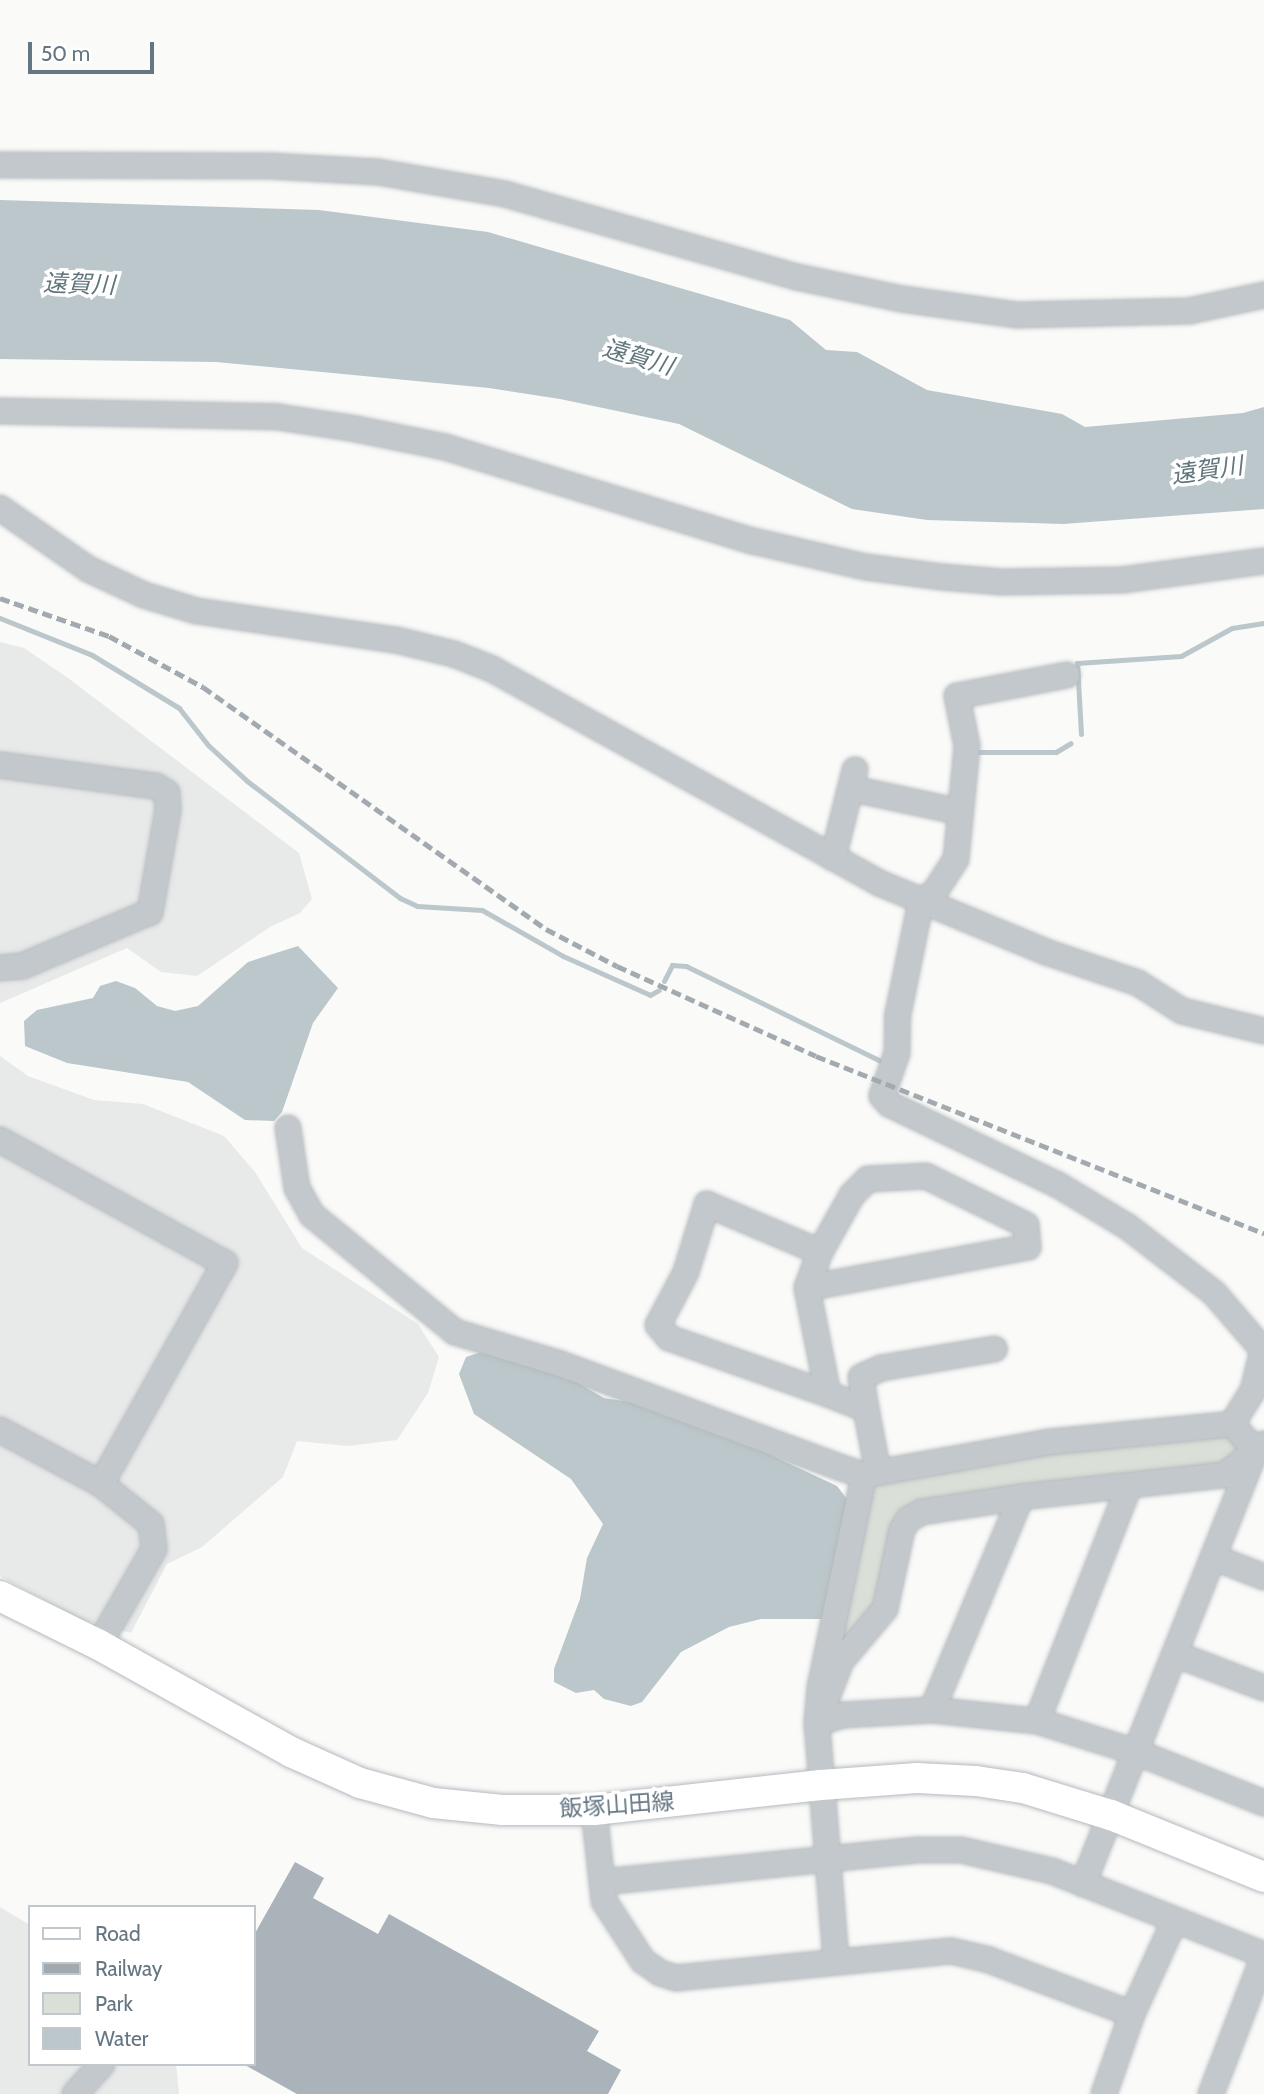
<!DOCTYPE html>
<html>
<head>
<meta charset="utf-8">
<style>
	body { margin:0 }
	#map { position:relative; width:1264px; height:2094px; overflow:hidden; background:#fafaf8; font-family:Cabin,"Noto Sans JP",sans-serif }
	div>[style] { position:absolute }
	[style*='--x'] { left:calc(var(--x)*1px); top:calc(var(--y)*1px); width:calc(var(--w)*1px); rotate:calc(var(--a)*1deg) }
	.built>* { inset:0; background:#e8e9e9 }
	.green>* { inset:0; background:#dadfd7 }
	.water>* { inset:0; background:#bbc7cb }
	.stream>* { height:5px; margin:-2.5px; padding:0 2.5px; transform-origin:2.5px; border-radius:2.5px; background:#bbc7cb }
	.building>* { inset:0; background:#aab3b9 }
	.roads { filter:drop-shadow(0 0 2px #b5babe) drop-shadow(0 0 2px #b5babe) }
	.minor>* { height:24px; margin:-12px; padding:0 12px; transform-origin:12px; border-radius:12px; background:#c3c8cc }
	.major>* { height:30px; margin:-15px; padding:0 15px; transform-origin:15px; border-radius:15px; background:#fff }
	.rail>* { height:5px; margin-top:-2.5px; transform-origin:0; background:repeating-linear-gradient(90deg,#a2aab0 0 10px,transparent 0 15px) }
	span { translate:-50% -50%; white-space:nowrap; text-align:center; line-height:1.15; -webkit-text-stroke:7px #fff; paint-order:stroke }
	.street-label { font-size:23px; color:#657683 }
	.water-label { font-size:24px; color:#60757c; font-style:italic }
	.legend { position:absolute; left:28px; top:1905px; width:228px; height:161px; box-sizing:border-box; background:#fff; border:2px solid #c1c8cd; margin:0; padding:9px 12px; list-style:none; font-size:21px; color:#657683 }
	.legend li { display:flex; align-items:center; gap:14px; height:35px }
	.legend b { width:35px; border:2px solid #c1c8cd }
	.scale { position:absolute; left:28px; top:42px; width:126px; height:32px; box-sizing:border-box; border:4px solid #657683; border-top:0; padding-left:9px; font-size:21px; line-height:24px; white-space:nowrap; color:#657683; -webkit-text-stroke:5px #fff; paint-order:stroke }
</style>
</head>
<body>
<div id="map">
	<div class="built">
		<i style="clip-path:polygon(0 642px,24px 648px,68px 678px,299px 853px,312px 899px,300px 913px,270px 927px,197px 976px,161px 972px,127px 948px,0 1003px)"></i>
		<i style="clip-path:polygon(0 1056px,28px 1076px,94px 1100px,143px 1104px,224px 1136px,255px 1172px,302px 1248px,418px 1324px,439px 1357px,428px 1393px,397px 1440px,348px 1446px,297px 1441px,283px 1477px,202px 1547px,167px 1564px,131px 1633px,83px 1620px,0 1576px)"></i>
		<i style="clip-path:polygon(0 1907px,30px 1925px,30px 2064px,176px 2064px,179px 2094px,0 2094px)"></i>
	</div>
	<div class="green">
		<i style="clip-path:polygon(1223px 1433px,1242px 1445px,1233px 1466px,911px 1509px,881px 1605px,837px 1644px,868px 1488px,878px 1478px,1010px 1456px)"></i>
	</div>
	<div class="water">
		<i style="clip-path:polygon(0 200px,319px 210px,488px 232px,790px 320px,826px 350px,857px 352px,927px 390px,1062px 414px,1085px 427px,1243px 413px,1264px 407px,1264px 509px,1063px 524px,927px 520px,852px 509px,679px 424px,560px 399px,489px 388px,216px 362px,0 359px)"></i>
		<i style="clip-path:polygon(298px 946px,338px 988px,313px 1023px,282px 1112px,274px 1121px,245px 1120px,188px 1082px,67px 1063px,25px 1046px,24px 1021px,37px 1010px,93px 998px,100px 986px,116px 981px,135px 988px,157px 1006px,175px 1011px,198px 1006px,248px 962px)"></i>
		<i style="clip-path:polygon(484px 1351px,561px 1373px,604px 1398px,636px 1403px,741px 1441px,837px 1486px,847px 1499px,822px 1619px,761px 1619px,729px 1627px,681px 1652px,642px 1702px,631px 1706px,604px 1699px,594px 1690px,576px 1693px,554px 1682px,554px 1669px,580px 1599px,587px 1558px,603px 1524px,571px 1479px,474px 1414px,459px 1374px,466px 1357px)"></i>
	</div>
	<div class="stream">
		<i style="--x:0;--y:618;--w:99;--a:21.9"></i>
		<i style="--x:92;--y:655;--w:102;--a:31.3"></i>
		<i style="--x:179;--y:708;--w:47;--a:51.9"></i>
		<i style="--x:208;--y:745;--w:53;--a:42.7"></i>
		<i style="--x:247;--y:781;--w:193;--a:37.4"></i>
		<i style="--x:400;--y:898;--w:19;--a:25"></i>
		<i style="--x:417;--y:906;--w:65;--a:3.5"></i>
		<i style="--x:482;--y:910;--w:93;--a:29.6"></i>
		<i style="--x:563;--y:956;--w:95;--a:24.1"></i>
		<i style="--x:650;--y:995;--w:10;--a:-29"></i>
		<i style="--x:1081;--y:734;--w:71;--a:-93.2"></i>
		<i style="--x:1077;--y:663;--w:104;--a:-3.9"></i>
		<i style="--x:1181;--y:656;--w:58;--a:-28.8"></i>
		<i style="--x:1232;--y:628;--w:32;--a:-9"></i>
		<i style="--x:975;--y:752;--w:81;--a:0"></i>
		<i style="--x:1056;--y:752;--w:17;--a:-31"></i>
		<i style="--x:664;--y:981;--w:18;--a:-63"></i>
		<i style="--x:672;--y:965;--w:14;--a:4"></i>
		<i style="--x:686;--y:966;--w:224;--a:26"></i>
	</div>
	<div class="building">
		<i style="clip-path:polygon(295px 1862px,324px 1878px,313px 1898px,378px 1934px,389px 1914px,599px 2031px,587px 2051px,621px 2070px,608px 2094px,297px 2094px,243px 2064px,254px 2064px,254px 1935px)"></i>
	</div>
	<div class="roads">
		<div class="minor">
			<i style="--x:0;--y:165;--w:270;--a:0.2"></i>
			<i style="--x:270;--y:166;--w:108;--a:3.2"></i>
			<i style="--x:378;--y:172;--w:129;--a:9.8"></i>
			<i style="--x:505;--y:194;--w:304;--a:15.9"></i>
			<i style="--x:797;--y:277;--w:107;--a:11.8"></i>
			<i style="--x:902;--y:299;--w:117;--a:7.9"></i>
			<i style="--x:1018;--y:315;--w:171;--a:-1.3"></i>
			<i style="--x:1189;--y:311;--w:77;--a:-12"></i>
			<i style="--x:0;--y:411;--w:278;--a:1.2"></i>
			<i style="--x:278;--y:417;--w:79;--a:8.7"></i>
			<i style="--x:356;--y:429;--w:91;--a:11.4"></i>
			<i style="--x:445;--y:447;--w:322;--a:17"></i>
			<i style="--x:753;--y:541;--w:116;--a:13"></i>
			<i style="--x:866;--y:567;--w:77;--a:7.5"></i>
			<i style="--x:942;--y:577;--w:60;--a:4.8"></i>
			<i style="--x:1002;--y:582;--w:120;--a:-1"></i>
			<i style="--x:1122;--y:580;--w:143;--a:-7.6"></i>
			<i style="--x:0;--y:508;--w:107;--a:34.7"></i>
			<i style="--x:88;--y:569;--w:62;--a:24.9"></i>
			<i style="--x:144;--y:595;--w:55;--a:16.8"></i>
			<i style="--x:197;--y:611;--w:201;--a:8.3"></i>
			<i style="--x:396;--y:640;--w:60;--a:13.6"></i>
			<i style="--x:454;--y:654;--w:41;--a:21.5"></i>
			<i style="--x:492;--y:669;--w:442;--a:28.9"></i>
			<i style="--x:879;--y:883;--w:181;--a:22.4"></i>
			<i style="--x:1046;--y:952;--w:97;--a:18.6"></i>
			<i style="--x:1138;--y:983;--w:52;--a:32.5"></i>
			<i style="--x:1182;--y:1011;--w:84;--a:13.7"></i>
			<i style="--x:0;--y:765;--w:157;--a:7.7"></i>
			<i style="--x:156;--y:786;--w:13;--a:32"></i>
			<i style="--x:167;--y:793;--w:17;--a:87"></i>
			<i style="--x:168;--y:810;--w:104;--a:100"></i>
			<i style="--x:150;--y:912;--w:139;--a:157.1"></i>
			<i style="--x:22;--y:966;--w:22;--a:175"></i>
			<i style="--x:853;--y:789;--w:109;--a:12.1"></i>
			<i style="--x:833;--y:858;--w:91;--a:-76"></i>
			<i style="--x:288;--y:1128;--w:61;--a:81.5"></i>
			<i style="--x:297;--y:1188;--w:31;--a:61"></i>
			<i style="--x:312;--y:1215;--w:185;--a:39.3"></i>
			<i style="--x:455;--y:1332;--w:108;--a:16.8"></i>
			<i style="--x:558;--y:1363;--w:303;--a:20.3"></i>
			<i style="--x:842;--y:1468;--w:23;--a:18"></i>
			<i style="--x:864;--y:1475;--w:189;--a:-10.1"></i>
			<i style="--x:1050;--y:1442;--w:183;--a:-5.6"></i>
			<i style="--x:1232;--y:1424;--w:39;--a:-58"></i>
			<i style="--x:1253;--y:1391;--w:42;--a:-76.3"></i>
			<i style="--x:1263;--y:1350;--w:75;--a:-130.7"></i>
			<i style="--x:1214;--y:1293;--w:108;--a:-142.5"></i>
			<i style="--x:1128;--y:1227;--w:82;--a:-149"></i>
			<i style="--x:1058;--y:1185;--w:187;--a:-154.4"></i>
			<i style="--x:889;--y:1104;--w:11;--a:-131"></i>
			<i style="--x:882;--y:1096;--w:46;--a:-70.8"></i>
			<i style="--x:897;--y:1053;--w:39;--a:-89"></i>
			<i style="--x:898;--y:1014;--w:115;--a:-78.5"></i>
			<i style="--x:921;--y:901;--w:15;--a:-32"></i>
			<i style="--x:934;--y:893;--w:40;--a:-57.1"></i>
			<i style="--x:956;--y:859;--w:114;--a:-84.4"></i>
			<i style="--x:967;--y:746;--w:51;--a:-101.3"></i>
			<i style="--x:957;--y:696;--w:112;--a:-10.8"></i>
			<i style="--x:0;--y:1140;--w:256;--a:28.7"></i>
			<i style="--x:225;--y:1263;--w:253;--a:119.3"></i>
			<i style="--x:820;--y:1252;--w:123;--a:-157"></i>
			<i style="--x:707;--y:1204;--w:71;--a:107.2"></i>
			<i style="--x:686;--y:1272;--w:60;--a:117.8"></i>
			<i style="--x:658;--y:1325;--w:17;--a:50"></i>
			<i style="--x:669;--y:1338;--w:169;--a:19.4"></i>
			<i style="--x:807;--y:1288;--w:225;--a:-10.5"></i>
			<i style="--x:1028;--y:1247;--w:22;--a:-95"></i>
			<i style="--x:1026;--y:1225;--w:111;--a:-153.9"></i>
			<i style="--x:926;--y:1176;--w:58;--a:177"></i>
			<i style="--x:868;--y:1179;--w:23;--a:135"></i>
			<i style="--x:852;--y:1195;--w:65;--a:119.3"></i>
			<i style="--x:820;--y:1252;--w:38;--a:110"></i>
			<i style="--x:807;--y:1288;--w:108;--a:78.8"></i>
			<i style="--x:828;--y:1394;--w:41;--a:21.5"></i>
			<i style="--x:866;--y:1409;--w:64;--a:79.2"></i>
			<i style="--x:866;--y:1409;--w:32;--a:-99"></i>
			<i style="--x:861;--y:1377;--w:22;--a:-24"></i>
			<i style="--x:881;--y:1368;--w:115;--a:-9.5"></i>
			<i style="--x:0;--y:1430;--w:115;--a:28.1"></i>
			<i style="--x:101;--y:1484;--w:64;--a:38.7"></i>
			<i style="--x:151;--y:1524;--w:25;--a:83"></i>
			<i style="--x:154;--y:1549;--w:111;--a:119.8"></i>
			<i style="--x:864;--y:1475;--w:217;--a:101.7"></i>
			<i style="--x:820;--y:1687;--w:36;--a:95"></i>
			<i style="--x:817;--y:1723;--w:28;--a:-17"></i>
			<i style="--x:844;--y:1715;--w:88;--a:-3.3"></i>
			<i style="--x:932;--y:1710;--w:106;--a:6"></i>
			<i style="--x:1037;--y:1721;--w:104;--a:17.4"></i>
			<i style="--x:1136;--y:1752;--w:138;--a:21.7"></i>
			<i style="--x:1213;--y:1557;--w:55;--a:21.4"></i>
			<i style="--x:1175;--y:1654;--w:95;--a:20.9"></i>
			<i style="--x:932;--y:1710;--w:231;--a:-67.3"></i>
			<i style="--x:1037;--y:1721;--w:252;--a:-68.6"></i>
			<i style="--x:594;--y:1810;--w:92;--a:83.7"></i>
			<i style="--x:604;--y:1901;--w:72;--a:57"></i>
			<i style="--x:643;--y:1961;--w:21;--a:35"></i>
			<i style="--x:660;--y:1973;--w:17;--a:17"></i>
			<i style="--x:676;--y:1978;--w:276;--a:-5.6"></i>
			<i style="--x:951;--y:1951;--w:39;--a:13"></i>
			<i style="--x:989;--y:1960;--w:153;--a:20.7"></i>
			<i style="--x:1132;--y:2014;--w:85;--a:109.3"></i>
			<i style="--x:602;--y:1882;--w:317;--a:-5.8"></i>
			<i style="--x:917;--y:1850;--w:44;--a:0"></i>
			<i style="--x:961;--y:1850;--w:93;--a:13"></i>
			<i style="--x:1052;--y:1871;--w:228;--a:21.6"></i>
			<i style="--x:1083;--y:1884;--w:461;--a:-68.3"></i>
			<i style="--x:1253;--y:1456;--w:12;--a:-104"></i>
			<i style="--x:1250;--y:1444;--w:27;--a:-132"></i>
			<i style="--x:836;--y:1960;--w:238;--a:-94.6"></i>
			<i style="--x:817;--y:1723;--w:66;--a:-68.8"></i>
			<i style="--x:841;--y:1661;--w:68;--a:-49.8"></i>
			<i style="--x:885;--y:1609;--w:81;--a:-77.9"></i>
			<i style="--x:902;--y:1530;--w:13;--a:-58"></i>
			<i style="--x:909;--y:1519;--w:15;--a:-28"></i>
			<i style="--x:922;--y:1512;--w:100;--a:-8.6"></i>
			<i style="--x:1021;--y:1497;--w:205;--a:-6.2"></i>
			<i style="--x:1225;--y:1475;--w:50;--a:-38.5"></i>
			<i style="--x:1132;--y:2014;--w:101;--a:-65.5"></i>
			<i style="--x:75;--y:2094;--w:40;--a:-48"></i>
			<i style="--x:1211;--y:2094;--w:148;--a:-69"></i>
		</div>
		<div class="major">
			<i style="--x:0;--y:1596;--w:110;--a:26.3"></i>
			<i style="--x:99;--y:1645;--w:220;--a:29.1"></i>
			<i style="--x:291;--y:1752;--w:76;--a:24.2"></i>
			<i style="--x:360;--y:1783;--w:76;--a:15.3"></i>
			<i style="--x:433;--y:1803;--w:70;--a:5.7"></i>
			<i style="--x:503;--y:1810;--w:91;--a:0"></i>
			<i style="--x:594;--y:1810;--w:228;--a:-6.3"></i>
			<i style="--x:821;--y:1785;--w:96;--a:-4.2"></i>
			<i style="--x:917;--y:1778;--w:59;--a:2.9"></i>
			<i style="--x:976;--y:1781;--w:48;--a:8.5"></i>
			<i style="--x:1023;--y:1788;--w:92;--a:17.1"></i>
			<i style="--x:1111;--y:1815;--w:165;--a:22.1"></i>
		</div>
	</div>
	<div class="rail">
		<i style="--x:0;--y:598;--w:115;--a:19.2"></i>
		<i style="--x:109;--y:636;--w:107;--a:28.5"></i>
		<i style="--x:203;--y:687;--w:420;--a:35.2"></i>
		<i style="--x:546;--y:929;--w:80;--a:27.5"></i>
		<i style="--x:617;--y:966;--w:218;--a:24.3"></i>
		<i style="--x:816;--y:1056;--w:482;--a:21.6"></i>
	</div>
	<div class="street-label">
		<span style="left:617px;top:1805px;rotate:-4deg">飯塚山田線</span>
	</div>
	<div class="water-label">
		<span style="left:79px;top:284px;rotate:2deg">遠賀川</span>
		<span style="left:638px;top:357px;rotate:16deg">遠賀川</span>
		<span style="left:1207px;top:470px;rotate:-8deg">遠賀川</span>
	</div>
	<ul class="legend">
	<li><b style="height:9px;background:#fff"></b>Road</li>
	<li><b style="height:9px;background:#a2aab0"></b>Railway</li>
	<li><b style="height:19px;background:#dadfd7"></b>Park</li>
	<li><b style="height:19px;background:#bbc7cb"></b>Water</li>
	</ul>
	<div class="scale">50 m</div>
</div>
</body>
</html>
